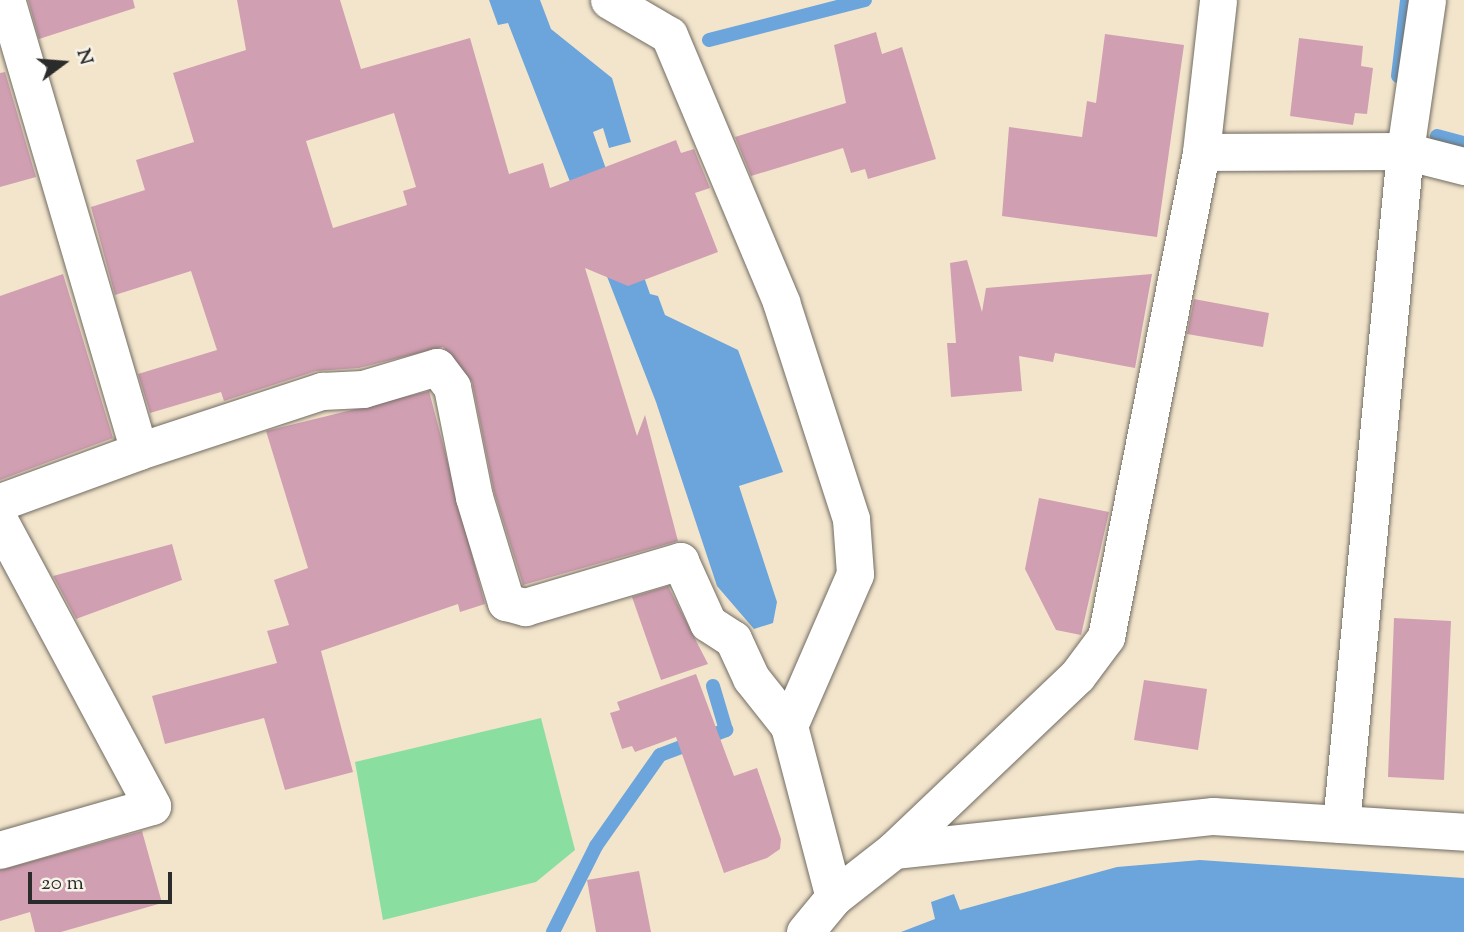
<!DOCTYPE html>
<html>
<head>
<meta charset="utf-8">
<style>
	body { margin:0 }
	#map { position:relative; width:1464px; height:932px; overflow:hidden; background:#f3e5cc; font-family:"Sorts Mill Goudy",serif }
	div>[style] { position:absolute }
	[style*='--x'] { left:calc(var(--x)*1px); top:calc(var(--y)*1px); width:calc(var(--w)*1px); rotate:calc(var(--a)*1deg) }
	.green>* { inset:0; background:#8adea0 }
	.water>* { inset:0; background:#6ba5db }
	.stream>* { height:14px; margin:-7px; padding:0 7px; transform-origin:7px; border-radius:7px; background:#6ba5db }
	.building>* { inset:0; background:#d19fb2 }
	.roads { filter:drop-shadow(0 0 2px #716c63) drop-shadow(0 0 2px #716c63) }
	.street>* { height:37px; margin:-18.5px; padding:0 18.5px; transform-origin:18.5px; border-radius:18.5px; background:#fff }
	span { translate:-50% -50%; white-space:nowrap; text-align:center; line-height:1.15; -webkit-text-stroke:5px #f7f3e8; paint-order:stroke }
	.north { position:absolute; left:28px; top:28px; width:70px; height:70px; -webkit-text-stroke:5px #f7f3e8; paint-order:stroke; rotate:74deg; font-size:19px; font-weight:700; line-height:28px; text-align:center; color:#2b2b2b }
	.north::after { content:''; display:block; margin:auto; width:24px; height:32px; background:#2b2b2b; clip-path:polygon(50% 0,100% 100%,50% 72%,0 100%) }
	.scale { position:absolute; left:28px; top:872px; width:144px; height:32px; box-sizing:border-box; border:4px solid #2b2b2b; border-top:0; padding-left:9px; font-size:21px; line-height:24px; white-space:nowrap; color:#2b2b2b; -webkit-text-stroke:5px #f7f3e8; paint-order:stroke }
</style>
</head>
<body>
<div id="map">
	<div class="green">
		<i style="clip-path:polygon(541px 718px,575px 850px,536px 882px,383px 920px,355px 762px)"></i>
	</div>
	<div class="water">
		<i style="clip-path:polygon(489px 0,540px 0,551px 29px,612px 78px,631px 142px,609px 148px,603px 128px,593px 132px,650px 294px,658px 296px,665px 315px,738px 350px,783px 472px,739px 486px,777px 602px,773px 623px,754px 629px,717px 586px,656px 402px,508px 23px,498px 25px)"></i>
		<i style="clip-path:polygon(1200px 860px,1464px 878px,1464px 932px,901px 932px,935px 919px,931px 902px,954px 894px,960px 910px,1117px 867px)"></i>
	</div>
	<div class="stream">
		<i style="--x:709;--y:40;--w:161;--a:-14.4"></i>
		<i style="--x:1398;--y:76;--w:77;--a:-83.2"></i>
		<i style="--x:1437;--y:136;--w:28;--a:15"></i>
		<i style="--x:553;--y:932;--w:96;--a:-63.4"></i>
		<i style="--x:596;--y:846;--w:111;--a:-54.9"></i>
		<i style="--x:660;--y:755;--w:71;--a:-20.7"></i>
		<i style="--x:726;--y:730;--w:46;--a:-106.5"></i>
	</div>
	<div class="building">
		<i style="clip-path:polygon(28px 0,133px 0,135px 8px,39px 39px)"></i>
		<i style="clip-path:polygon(evenodd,237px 0,340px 0,361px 69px,470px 38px,509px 174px,543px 163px,550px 188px,676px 140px,681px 153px,694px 149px,710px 188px,695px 193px,718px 252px,628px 286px,585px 268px,637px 436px,645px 415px,678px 541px,523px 585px,494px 492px,472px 382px,443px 347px,359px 368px,316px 371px,224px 401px,221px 392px,150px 413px,138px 374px,217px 350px,191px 271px,115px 295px,91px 207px,145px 190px,136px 160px,194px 142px,173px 73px,246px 50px,237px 0,394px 113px,416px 187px,403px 191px,407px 205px,333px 228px,306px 141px,394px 113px)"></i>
		<i style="clip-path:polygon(876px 32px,882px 54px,902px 47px,936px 159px,868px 179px,865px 169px,851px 173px,843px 148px,751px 176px,735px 137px,846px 103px,834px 45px)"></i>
		<i style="clip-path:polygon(1105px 34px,1184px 45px,1157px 237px,1002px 216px,1009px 127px,1082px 137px,1087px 101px,1096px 103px)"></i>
		<i style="clip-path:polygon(1299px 38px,1363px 46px,1361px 66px,1373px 68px,1367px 114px,1355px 113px,1353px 125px,1290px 116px)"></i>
		<i style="clip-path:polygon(5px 72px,36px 177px,0 187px,0 73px)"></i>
		<i style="clip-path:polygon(967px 260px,982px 312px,986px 288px,1152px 274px,1135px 368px,1055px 353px,1053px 362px,1019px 356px,1022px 391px,951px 397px,947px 343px,956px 343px,950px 263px)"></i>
		<i style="clip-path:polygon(63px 274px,113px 438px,0 480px,0 296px)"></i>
		<i style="clip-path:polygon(1194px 299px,1269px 313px,1263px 347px,1187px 334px)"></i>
		<i style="clip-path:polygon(429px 391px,485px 604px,460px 612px,458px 604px,321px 651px,353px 772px,285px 790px,264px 718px,165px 744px,152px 696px,277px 663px,267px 631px,289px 625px,274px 580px,308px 568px,266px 431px)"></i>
		<i style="clip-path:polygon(1039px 498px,1109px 512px,1081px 635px,1056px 630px,1025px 569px)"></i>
		<i style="clip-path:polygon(172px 544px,182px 580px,76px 619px,53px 576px)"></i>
		<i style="clip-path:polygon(668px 586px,708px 664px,661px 680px,632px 597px)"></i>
		<i style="clip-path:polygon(1394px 618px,1451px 621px,1444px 780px,1388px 777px)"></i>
		<i style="clip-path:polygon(696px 674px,734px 776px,757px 768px,781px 839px,780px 849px,767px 858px,724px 873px,676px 737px,635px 752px,632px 746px,622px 749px,610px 713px,620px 710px,617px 702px)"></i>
		<i style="clip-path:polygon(1144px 680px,1207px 689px,1198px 750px,1134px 740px)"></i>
		<i style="clip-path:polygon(142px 831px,162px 903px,61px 932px,35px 932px,30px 912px,0 921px,0 870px)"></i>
		<i style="clip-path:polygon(639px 871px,651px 932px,596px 932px,587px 880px)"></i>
	</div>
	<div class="roads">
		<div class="street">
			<i style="--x:609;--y:0;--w:69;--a:30.3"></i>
			<i style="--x:669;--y:35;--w:290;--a:67.2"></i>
			<i style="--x:781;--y:302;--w:228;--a:72.1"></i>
			<i style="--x:851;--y:519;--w:55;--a:85.8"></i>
			<i style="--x:855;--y:574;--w:166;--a:113.5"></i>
			<i style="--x:789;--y:726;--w:177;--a:75.3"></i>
			<i style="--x:1201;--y:152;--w:204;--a:-0.3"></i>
			<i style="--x:1405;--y:151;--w:61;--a:14.3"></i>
			<i style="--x:139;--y:451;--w:193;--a:-18.2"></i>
			<i style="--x:322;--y:391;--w:41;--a:-2.8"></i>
			<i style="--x:363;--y:389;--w:77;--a:-16.6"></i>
			<i style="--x:437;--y:367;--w:25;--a:53"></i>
			<i style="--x:452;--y:387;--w:112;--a:78.7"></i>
			<i style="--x:474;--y:497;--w:110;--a:73.1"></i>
			<i style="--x:506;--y:602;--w:20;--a:15"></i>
			<i style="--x:525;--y:607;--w:162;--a:-16.5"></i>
			<i style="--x:680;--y:561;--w:68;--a:65.7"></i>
			<i style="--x:708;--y:623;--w:30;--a:33"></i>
			<i style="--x:733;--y:639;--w:43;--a:65.2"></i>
			<i style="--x:751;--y:678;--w:61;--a:51.6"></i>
			<i style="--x:0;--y:502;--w:148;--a:-20.1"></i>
			<i style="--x:139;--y:451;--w:470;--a:-106.4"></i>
			<i style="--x:0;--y:522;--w:322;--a:61.8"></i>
			<i style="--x:152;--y:806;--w:158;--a:163.9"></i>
			<i style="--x:1341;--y:824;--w:676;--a:-84.57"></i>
			<i style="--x:1405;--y:151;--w:153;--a:-81.7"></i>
			<i style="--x:894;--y:850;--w:321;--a:-6.1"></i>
			<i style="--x:1213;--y:816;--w:252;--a:3.6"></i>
			<i style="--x:805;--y:932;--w:45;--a:-50.4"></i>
			<i style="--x:834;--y:897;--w:76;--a:-38.1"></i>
			<i style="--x:894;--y:850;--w:253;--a:-43.6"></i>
			<i style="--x:1077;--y:676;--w:49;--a:-53.4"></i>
			<i style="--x:1106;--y:637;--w:494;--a:-78.9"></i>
			<i style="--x:1201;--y:152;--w:153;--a:-83.6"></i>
		</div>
	</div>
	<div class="north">N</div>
	<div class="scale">20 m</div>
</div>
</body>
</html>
